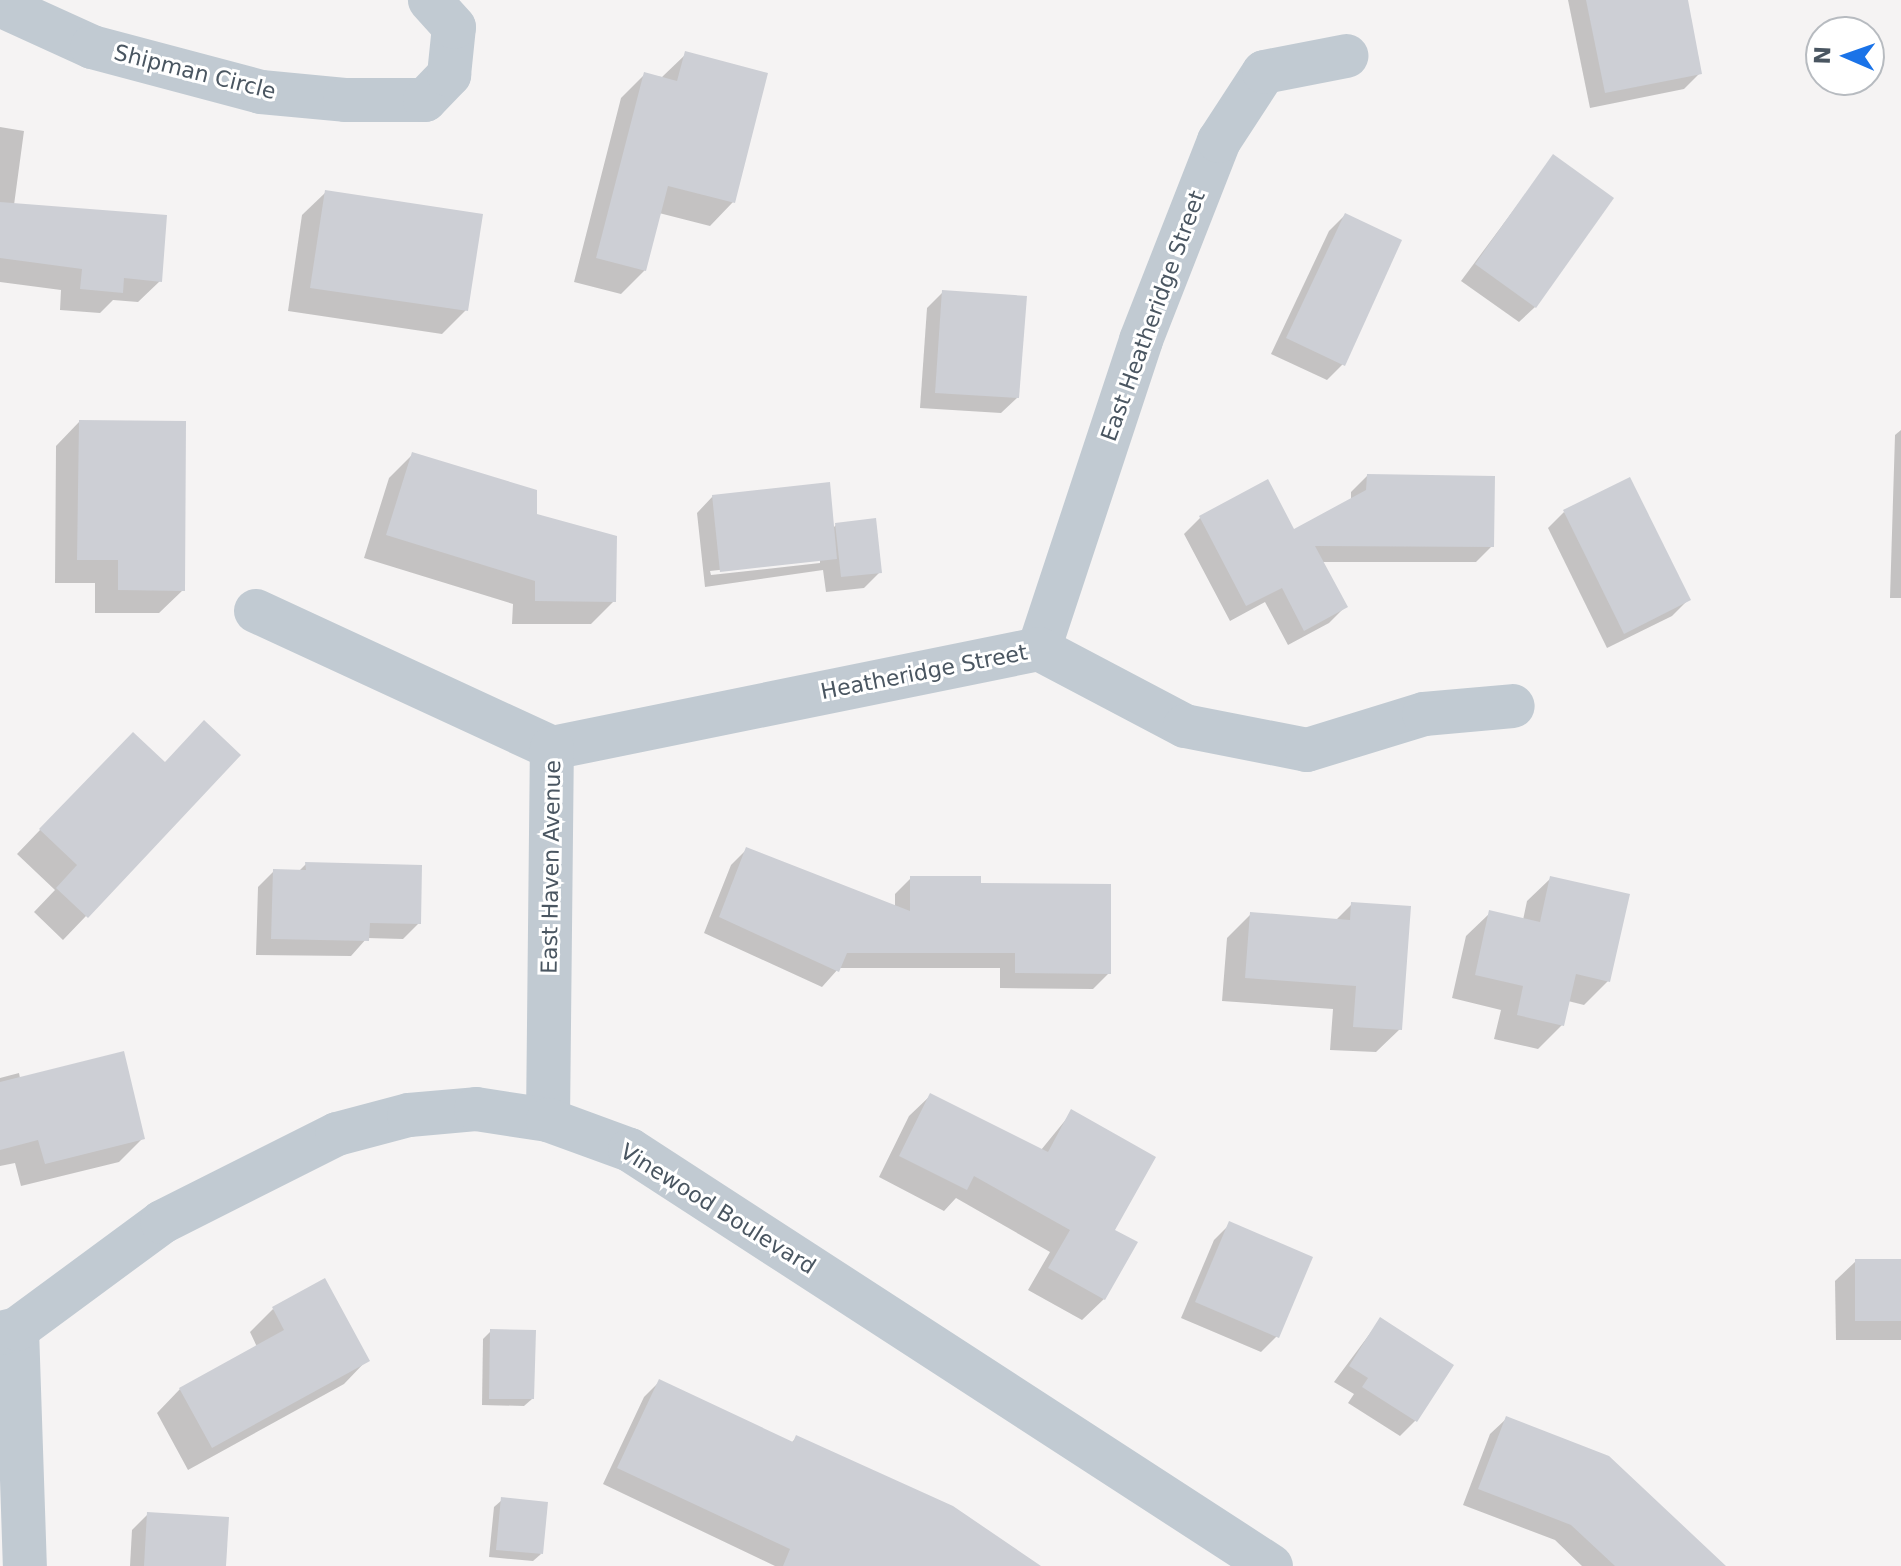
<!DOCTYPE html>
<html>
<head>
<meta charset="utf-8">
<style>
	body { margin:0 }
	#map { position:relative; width:1901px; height:1566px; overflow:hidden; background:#f5f3f3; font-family:"DejaVu Sans",sans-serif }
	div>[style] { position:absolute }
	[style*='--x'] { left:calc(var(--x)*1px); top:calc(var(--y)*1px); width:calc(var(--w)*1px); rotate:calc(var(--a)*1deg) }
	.shadow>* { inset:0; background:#0003 }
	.building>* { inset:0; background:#cdcfd5 }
	.minor>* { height:44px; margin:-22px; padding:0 22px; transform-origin:22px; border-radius:22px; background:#c1cad2 }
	span { translate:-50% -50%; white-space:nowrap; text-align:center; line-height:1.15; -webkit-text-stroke:6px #fff; paint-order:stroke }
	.street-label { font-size:22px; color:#4a5661 }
	.north { position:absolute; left:1805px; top:16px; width:80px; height:80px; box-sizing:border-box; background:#fff; border:2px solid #b7bbc0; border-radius:50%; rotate:272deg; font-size:22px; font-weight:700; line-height:32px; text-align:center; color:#4a5661 }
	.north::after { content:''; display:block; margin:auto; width:28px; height:36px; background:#1a73e8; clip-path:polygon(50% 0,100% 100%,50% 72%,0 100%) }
</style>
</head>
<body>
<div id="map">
	<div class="shadow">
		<i style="clip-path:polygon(1568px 0,1686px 0,1700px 73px,1684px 89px,1590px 108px)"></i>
		<i style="clip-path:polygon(686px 54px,733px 202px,710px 226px,659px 213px,645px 270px,621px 294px,574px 282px,621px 98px,644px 75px,662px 77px)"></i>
		<i style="clip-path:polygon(0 127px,24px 131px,14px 205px,160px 281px,138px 302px,113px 300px,100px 313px,60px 310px,61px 290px,0 282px)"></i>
		<i style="clip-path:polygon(1553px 157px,1535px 307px,1519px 322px,1461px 281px)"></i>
		<i style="clip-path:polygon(326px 192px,466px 310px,442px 334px,288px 311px,302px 215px)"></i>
		<i style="clip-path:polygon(1345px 215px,1343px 364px,1327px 380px,1271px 354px,1329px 231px)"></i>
		<i style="clip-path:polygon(943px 292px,1018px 397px,1001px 413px,920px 408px,927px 308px)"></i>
		<i style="clip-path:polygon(79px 422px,183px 590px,159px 613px,95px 613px,95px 583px,55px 583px,56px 446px)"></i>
		<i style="clip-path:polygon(1901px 430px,1901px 598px,1890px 598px,1895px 435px)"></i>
		<i style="clip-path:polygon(413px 454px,535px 515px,614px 601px,591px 624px,512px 624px,513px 604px,364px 558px,389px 478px)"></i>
		<i style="clip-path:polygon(1367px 476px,1492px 546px,1476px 562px,1321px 562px,1345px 607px,1329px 623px,1288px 645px,1265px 602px,1230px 621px,1184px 534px,1200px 518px,1267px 482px,1294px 532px,1351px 500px,1351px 492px)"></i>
		<i style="clip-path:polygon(evenodd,713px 496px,832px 529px,836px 525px,880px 572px,864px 588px,826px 592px,823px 570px,705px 587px,697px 513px,713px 496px,820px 559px,820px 563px,711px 575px,710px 571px,820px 559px)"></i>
		<i style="clip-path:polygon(1564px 512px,1688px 600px,1672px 616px,1607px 648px,1548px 528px)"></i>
		<i style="clip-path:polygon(109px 758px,86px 916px,63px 940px,34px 912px,55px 890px,17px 854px)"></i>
		<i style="clip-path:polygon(747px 849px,895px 907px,895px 894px,911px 878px,979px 885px,1109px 973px,1093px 989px,1000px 988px,1000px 968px,839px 968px,822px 987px,704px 933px,731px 865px)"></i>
		<i style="clip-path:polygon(306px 864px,419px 923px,403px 939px,367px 938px,351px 956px,256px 955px,258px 887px,274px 871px,298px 872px)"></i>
		<i style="clip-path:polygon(1551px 878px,1608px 981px,1584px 1005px,1568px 1001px,1562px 1025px,1538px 1049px,1494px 1039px,1501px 1010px,1452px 998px,1466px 936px,1490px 913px,1523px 920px,1527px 901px)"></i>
		<i style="clip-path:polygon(1352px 904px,1400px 1029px,1376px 1052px,1330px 1050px,1333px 1009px,1222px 1001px,1227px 938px,1251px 914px,1336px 920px)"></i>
		<i style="clip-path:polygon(19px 1073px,20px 1078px,143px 1138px,119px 1162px,21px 1186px,15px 1163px,0 1166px,0 1078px)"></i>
		<i style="clip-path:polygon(931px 1095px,1041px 1150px,1072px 1112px,1112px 1231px,1104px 1299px,1082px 1320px,1028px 1290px,1050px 1252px,956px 1198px,944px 1211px,879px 1177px,909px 1116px)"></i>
		<i style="clip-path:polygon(1230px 1224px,1277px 1336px,1261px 1352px,1181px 1318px,1214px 1240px)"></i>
		<i style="clip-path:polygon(1856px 1261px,1901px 1261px,1901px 1340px,1836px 1340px,1835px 1281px)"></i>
		<i style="clip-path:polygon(273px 1309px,367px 1360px,344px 1384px,188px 1470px,157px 1413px,180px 1389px,257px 1347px,250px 1332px)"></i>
		<i style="clip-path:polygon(1380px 1320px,1416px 1420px,1400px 1436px,1348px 1403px,1354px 1394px,1334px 1382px)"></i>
		<i style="clip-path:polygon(491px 1331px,532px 1399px,524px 1406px,482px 1405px,483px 1339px)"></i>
		<i style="clip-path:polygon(660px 1381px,791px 1443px,797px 1437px,1038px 1566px,775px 1566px,603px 1484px,644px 1397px)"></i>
		<i style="clip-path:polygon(1506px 1419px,1723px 1566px,1582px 1566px,1555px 1540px,1463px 1505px,1490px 1434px)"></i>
		<i style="clip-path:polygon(502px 1500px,541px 1554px,533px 1561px,489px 1557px,494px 1507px)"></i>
		<i style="clip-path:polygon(148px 1514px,224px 1566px,130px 1566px,132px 1530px)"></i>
	</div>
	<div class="building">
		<i style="clip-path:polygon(1586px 0,1688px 0,1702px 74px,1605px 93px)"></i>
		<i style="clip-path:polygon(685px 51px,768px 73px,735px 203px,668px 186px,646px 271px,596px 258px,644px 72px,677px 81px)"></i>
		<i style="clip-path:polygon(1553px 154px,1614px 198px,1536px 308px,1475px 264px)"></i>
		<i style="clip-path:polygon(325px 190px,483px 214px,468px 311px,310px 288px)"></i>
		<i style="clip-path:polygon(0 202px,167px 215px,162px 282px,124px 278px,123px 293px,80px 289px,82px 269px,0 258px)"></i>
		<i style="clip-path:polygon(1345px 213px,1402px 240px,1345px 366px,1286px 338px)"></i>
		<i style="clip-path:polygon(942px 290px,1027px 296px,1019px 398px,935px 393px)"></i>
		<i style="clip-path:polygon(79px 420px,186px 421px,185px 591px,118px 590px,118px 560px,77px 560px)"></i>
		<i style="clip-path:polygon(412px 452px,537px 490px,537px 514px,617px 536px,616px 602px,535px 601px,535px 581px,386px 535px)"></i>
		<i style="clip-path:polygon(1367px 474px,1495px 476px,1494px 547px,1315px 546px,1348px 607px,1304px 631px,1282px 588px,1246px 606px,1199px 516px,1268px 479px,1294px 529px,1366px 490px)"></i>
		<i style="clip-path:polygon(1630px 477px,1691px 600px,1624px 634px,1563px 510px)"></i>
		<i style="clip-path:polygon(830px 482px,837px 559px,720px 572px,712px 495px)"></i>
		<i style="clip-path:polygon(876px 518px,882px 573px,841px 577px,835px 523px)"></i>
		<i style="clip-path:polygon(204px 720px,241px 755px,88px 918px,56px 888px,77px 865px,39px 829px,133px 732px,165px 762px)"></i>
		<i style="clip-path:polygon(746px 847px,910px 911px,910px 876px,981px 876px,981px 883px,1111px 884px,1111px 974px,1015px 973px,1015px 953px,847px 953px,839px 972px,719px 917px)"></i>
		<i style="clip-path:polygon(305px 862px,422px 865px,421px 924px,370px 923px,369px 941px,271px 939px,273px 869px,306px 870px)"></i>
		<i style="clip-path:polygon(1550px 876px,1630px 894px,1610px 982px,1576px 974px,1564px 1026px,1517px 1015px,1523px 986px,1475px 975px,1489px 910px,1540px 922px)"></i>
		<i style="clip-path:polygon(1351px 902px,1411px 906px,1402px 1030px,1353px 1027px,1356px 986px,1245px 978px,1250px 912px,1350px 920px)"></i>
		<i style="clip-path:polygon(124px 1051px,145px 1139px,45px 1164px,38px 1140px,0 1150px,0 1082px)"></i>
		<i style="clip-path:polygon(930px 1093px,1048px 1152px,1071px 1109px,1156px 1157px,1115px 1230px,1138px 1242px,1105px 1300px,1048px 1268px,1070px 1230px,974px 1176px,967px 1190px,899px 1156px)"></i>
		<i style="clip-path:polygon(1229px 1221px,1313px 1257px,1279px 1338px,1195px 1302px)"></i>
		<i style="clip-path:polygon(1855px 1259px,1901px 1259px,1901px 1321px,1855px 1321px)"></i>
		<i style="clip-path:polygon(325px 1278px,370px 1361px,212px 1448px,179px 1388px,284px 1330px,272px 1307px)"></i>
		<i style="clip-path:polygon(1380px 1317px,1454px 1365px,1417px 1422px,1362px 1387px,1368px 1378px,1349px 1366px)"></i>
		<i style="clip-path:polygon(490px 1329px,536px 1330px,534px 1399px,489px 1399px)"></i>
		<i style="clip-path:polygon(659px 1379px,793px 1442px,796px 1435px,953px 1506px,1041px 1566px,783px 1566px,790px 1549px,617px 1468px)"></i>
		<i style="clip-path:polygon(1506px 1416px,1609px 1456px,1726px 1566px,1615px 1566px,1571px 1525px,1478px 1489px)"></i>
		<i style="clip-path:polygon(501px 1497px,548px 1502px,543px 1554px,496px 1550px)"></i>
		<i style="clip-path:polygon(147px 1512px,229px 1517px,226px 1566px,144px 1566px)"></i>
	</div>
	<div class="minor">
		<i style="--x:0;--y:5;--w:101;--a:24.5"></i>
		<i style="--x:92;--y:47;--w:175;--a:14.9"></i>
		<i style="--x:261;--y:92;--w:84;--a:5.4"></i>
		<i style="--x:345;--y:100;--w:80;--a:0"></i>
		<i style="--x:425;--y:100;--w:35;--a:-46"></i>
		<i style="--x:449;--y:75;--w:48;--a:-84.1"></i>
		<i style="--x:454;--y:27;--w:36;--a:-132"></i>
		<i style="--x:256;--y:611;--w:326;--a:24.8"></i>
		<i style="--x:1039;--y:649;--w:325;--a:-71.7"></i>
		<i style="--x:1141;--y:340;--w:214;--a:-68.6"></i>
		<i style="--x:1219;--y:141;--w:82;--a:-56.9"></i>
		<i style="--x:1264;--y:72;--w:84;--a:-11"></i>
		<i style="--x:552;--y:748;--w:497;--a:-11.5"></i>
		<i style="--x:1039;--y:649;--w:165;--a:27.8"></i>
		<i style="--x:1185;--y:726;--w:124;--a:11.1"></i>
		<i style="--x:1307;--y:750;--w:122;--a:-17.1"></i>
		<i style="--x:1424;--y:714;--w:89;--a:-5.1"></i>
		<i style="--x:548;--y:1120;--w:372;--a:-89.4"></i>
		<i style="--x:17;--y:1329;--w:237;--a:88.1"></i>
		<i style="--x:0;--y:1333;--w:17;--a:-13"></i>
		<i style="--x:17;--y:1329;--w:180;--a:-36.4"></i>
		<i style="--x:162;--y:1222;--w:196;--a:-26.7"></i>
		<i style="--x:337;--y:1134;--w:74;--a:-14.8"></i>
		<i style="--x:409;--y:1115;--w:67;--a:-5.1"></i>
		<i style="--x:476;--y:1109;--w:73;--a:8.7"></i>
		<i style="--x:548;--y:1120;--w:87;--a:20.1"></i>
		<i style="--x:630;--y:1150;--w:764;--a:32.98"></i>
	</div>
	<div class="street-label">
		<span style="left:195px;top:72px;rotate:14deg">Shipman Circle</span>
		<span style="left:1153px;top:316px;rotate:-70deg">East Heatheridge Street</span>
		<span style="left:924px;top:672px;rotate:-11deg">Heatheridge Street</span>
		<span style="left:551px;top:867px;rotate:-89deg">East Haven Avenue</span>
		<span style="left:718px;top:1209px;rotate:32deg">Vinewood Boulevard</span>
	</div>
	<div class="north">N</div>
</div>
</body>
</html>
